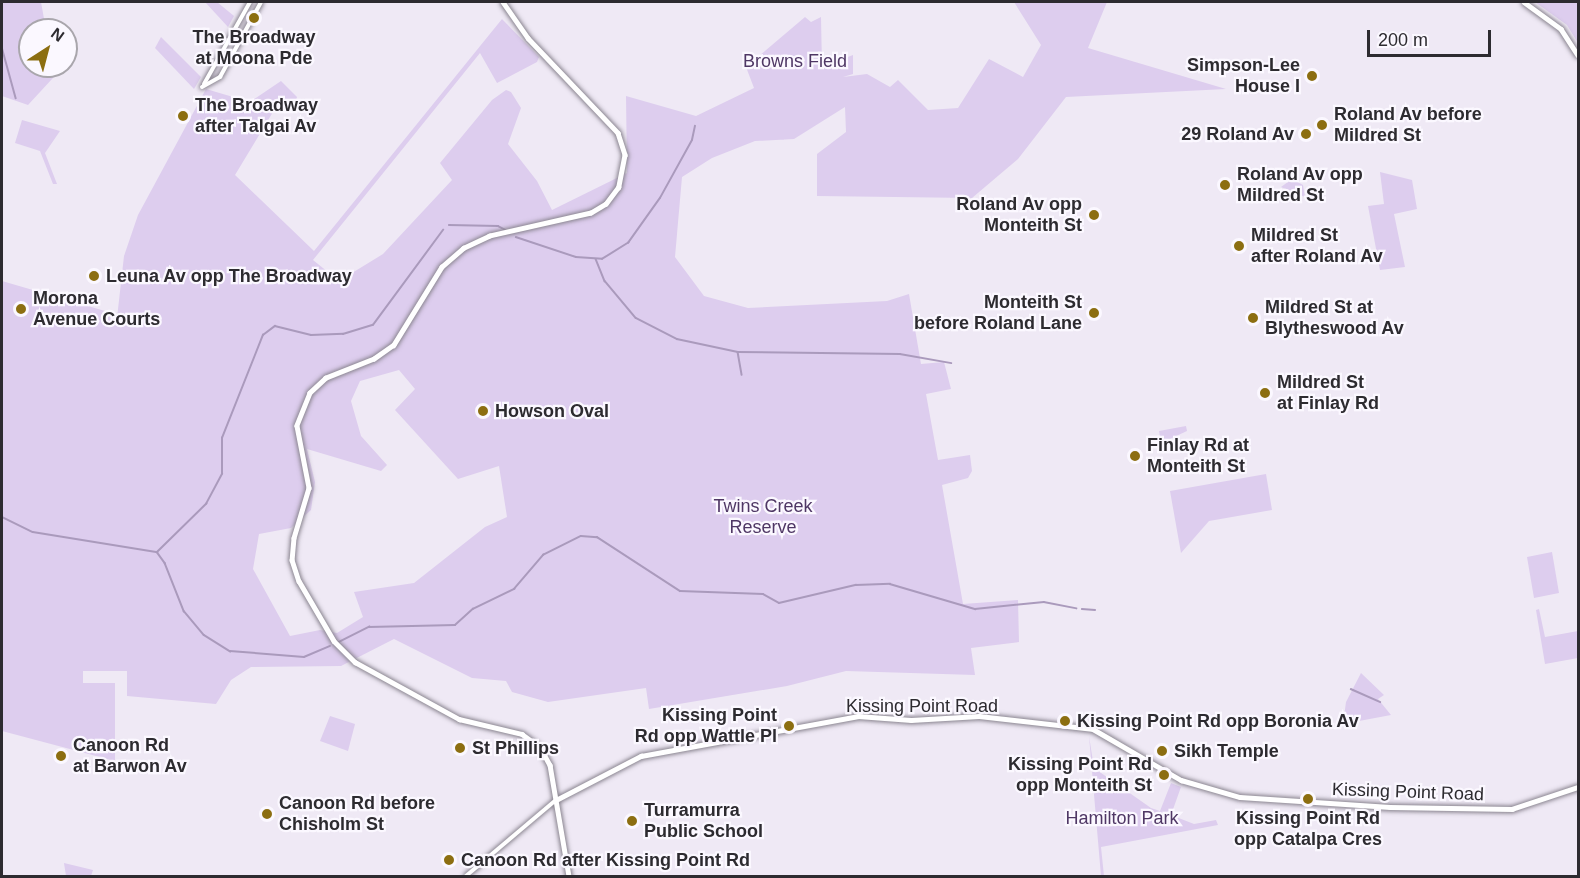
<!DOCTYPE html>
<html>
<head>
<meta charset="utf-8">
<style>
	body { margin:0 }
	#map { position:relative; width:1580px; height:878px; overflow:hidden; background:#efe9f5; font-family:Helvetica,sans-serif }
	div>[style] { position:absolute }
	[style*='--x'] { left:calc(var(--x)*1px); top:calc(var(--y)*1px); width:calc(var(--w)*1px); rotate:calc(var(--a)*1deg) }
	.green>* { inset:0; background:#ddcdee }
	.stream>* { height:1.5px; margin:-0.75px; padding:0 0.75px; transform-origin:0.75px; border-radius:0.75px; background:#aa9abc }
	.roads { filter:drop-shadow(0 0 2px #8b8691) drop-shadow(0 0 2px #8b8691) }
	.tertiary>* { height:4px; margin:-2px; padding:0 2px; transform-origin:2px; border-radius:2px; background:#fff }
	.secondary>* { height:4.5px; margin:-2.25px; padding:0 2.25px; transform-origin:2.25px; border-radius:2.25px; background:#fff }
	.dots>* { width:16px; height:16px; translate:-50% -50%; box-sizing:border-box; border:3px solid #fbf8ff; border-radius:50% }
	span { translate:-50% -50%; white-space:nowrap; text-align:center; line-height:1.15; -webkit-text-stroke:4.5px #fbf8ff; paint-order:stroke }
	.poi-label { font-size:18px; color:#2d2b30; font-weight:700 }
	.right { translate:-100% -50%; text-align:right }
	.left { translate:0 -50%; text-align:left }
	.park-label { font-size:18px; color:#4f3765 }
	.street-label { font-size:18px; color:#2d2b30 }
	.frame { position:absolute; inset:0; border:3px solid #2d2b30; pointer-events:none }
	.north { position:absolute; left:18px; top:18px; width:60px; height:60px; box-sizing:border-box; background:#fbf8ff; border:2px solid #a9a6ac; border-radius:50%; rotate:36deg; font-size:16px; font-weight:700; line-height:24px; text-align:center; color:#2d2b30 }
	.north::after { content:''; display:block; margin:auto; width:21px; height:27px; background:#8c6e11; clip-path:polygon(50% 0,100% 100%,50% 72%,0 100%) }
	.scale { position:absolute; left:1367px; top:30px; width:124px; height:27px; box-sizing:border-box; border:3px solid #2d2b30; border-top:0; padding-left:8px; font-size:18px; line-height:21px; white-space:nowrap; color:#2d2b30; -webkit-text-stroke:4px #fbf8ff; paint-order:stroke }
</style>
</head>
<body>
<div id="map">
	<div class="green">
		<i style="clip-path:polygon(2px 2px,41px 2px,46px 30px,30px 30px,30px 66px,64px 66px,28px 105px,2px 96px)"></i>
		<i style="clip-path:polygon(205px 2px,217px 2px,234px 16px,228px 27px)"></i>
		<i style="clip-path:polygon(evenodd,1014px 2px,1107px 2px,1088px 48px,1226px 89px,1066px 97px,1018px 159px,972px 198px,817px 196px,817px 154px,846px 132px,845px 107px,794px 139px,755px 141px,712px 158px,682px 177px,675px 257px,704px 296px,748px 308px,887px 301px,909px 294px,921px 364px,944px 362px,951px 389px,926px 394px,938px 460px,970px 455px,972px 471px,968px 478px,942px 485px,963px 604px,1018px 600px,1019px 642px,971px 648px,975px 675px,846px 671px,787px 686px,649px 709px,646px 688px,548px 702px,512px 692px,506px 681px,472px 678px,394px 639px,341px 666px,251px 667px,231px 680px,216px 704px,127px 696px,127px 671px,83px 671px,83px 683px,115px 683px,115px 761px,2px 731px,2px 281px,105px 311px,117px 318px,124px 256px,138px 215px,206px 89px,250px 102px,281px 81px,297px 97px,295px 104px,273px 112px,235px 175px,314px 251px,502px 19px,539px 57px,537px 62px,497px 83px,480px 53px,313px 260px,339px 281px,383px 254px,452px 180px,440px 163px,492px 100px,506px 90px,511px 92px,521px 108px,508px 144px,537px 181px,552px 210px,627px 173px,626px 96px,696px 116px,754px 88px,746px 67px,805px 17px,811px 22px,821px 17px,822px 67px,853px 55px,853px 74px,843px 77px,867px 74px,890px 87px,898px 80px,928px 110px,958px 108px,989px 59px,1023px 77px,1041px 45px,1014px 2px,399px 370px,415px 389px,395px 410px,458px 479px,499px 466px,507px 517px,485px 527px,414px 583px,354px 592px,363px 617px,337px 633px,320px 630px,290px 636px,253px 569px,259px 534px,291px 528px,311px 510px,315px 482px,307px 449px,381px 471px,387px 465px,361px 436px,351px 401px,360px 381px,399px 370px)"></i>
		<i style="clip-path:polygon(1535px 2px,1578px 2px,1578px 43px,1567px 25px)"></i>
		<i style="clip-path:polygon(161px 37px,201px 77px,194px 89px,155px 48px)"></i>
		<i style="clip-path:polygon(22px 120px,60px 131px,45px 153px,57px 184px,53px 184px,40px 151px,15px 143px)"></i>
		<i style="clip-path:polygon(1380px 172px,1412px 180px,1417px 209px,1394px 214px,1405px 267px,1380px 270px,1368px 206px,1384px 204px)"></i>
		<i style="clip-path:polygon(1292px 179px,1303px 185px,1305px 197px,1281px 187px)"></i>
		<i style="clip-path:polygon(1186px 426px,1187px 431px,1161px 443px,1159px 431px)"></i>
		<i style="clip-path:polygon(1266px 474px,1272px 510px,1209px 521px,1181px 553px,1170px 491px)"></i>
		<i style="clip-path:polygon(1552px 552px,1559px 593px,1534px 598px,1527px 557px)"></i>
		<i style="clip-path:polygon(1539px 609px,1545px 637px,1578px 631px,1578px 658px,1545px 664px,1536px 610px)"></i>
		<i style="clip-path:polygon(1361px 673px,1384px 695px,1378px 699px,1391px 715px,1343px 724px,1346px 702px)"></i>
		<i style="clip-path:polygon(330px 716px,355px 724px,348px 751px,320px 741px)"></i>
		<i style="clip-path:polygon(1089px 736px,1094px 768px,1151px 808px,1160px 811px,1171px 783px,1181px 787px,1171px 815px,1194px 824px,1216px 820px,1218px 825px,1101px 847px,1104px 876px,1101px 876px)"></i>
		<i style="clip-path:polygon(64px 863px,93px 870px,91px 876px,66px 876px)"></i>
	</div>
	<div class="stream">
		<i style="--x:2;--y:47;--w:53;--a:74.6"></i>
		<i style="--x:449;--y:225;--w:49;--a:1.2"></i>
		<i style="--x:498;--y:226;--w:9;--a:27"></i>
		<i style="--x:516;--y:237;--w:63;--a:18.4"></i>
		<i style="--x:576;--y:257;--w:26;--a:4"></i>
		<i style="--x:602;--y:259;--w:31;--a:-32"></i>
		<i style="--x:628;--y:243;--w:55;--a:-54.6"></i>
		<i style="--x:660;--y:198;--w:66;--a:-61.1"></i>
		<i style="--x:692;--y:140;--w:14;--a:-78"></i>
		<i style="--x:596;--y:259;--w:24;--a:68"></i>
		<i style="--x:605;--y:281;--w:48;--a:50"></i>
		<i style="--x:636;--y:318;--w:46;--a:27.1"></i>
		<i style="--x:677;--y:339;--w:62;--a:12"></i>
		<i style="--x:738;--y:352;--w:162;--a:0.7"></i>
		<i style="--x:900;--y:354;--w:52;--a:10"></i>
		<i style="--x:738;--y:352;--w:23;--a:80"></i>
		<i style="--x:2;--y:517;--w:34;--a:26"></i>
		<i style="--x:33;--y:532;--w:126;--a:9.2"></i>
		<i style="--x:157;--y:552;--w:14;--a:54"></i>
		<i style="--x:165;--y:563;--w:52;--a:68.4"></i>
		<i style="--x:184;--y:611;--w:31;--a:50"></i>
		<i style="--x:204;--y:635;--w:31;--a:32"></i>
		<i style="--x:230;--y:651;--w:74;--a:4.6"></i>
		<i style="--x:304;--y:657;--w:28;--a:-23"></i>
		<i style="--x:157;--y:552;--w:69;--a:-44.4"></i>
		<i style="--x:206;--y:504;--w:34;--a:-62"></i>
		<i style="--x:222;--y:474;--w:36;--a:-90"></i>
		<i style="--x:222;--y:438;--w:111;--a:-68.3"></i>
		<i style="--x:263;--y:335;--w:15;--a:-37"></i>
		<i style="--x:275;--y:326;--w:37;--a:14"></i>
		<i style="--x:311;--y:335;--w:32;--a:-2"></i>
		<i style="--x:343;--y:334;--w:31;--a:-17"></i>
		<i style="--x:373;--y:325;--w:118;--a:-53.6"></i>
		<i style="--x:1082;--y:609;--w:13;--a:4"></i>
		<i style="--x:339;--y:642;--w:34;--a:-27"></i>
		<i style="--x:369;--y:627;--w:86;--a:-1.3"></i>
		<i style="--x:455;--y:625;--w:24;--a:-42"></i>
		<i style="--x:473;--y:609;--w:46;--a:-26"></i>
		<i style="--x:514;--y:589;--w:45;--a:-49.5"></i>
		<i style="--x:543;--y:555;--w:42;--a:-26.6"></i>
		<i style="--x:581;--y:536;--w:16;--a:4"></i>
		<i style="--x:597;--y:537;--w:99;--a:33"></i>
		<i style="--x:680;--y:591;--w:83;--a:2.1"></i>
		<i style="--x:763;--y:594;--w:18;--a:29"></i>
		<i style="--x:779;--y:603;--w:79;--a:-13.2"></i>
		<i style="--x:856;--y:585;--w:34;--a:-2"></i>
		<i style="--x:890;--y:584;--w:89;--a:16.4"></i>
		<i style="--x:975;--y:609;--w:69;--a:-5.8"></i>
		<i style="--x:1044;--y:602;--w:33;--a:11"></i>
		<i style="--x:1351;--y:689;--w:32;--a:24"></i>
	</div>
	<div class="roads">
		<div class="tertiary">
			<i style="--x:204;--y:84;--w:94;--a:-60.7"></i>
			<i style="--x:202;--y:87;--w:21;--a:-29"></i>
			<i style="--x:220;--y:77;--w:85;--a:-61.3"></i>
			<i style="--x:466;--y:876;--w:118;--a:-40.2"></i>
		</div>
		<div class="secondary">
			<i style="--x:503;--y:2;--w:44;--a:55.2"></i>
			<i style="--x:528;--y:38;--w:131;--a:46.5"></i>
			<i style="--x:618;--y:133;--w:23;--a:72"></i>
			<i style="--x:625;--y:155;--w:33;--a:101"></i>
			<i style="--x:619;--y:187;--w:21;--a:127"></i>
			<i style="--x:606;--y:204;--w:17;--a:149"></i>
			<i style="--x:591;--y:213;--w:104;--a:167.2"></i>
			<i style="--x:490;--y:236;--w:29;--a:155"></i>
			<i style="--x:464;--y:248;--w:29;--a:139"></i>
			<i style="--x:442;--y:267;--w:92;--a:121.6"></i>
			<i style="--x:394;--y:345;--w:24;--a:145"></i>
			<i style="--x:374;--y:359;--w:52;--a:158.4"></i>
			<i style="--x:326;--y:378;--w:22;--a:137"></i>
			<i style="--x:310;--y:393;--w:35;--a:112"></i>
			<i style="--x:297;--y:426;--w:63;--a:79"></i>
			<i style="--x:309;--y:488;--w:52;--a:106.7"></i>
			<i style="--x:294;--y:538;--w:22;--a:95"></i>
			<i style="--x:292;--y:560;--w:22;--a:72"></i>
			<i style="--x:299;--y:581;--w:69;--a:59.7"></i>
			<i style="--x:334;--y:641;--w:30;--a:45"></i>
			<i style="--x:355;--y:662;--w:119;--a:28.7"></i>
			<i style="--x:459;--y:719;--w:65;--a:13.4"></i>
			<i style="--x:522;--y:734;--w:22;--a:36"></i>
			<i style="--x:540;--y:747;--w:21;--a:61"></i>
			<i style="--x:550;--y:765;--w:113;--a:80.3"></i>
			<i style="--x:1524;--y:2;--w:46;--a:36.1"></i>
			<i style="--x:1561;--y:29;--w:31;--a:57"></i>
			<i style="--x:556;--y:800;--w:96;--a:-27.4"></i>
			<i style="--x:641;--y:756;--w:221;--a:-10.4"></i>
			<i style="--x:858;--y:716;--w:53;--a:4.3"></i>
			<i style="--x:911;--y:720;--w:68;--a:-3.4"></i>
			<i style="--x:979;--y:716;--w:115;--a:6.5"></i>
			<i style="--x:1093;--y:729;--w:102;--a:30.1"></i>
			<i style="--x:1181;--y:780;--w:61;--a:16.1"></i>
			<i style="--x:1240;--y:797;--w:150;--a:3.8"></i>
			<i style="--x:1390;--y:807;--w:122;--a:0.9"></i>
			<i style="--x:1512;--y:809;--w:70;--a:-18.4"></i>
		</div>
	</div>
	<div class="dots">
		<i style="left:254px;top:18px;background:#8c6e11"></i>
		<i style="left:1312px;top:76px;background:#8c6e11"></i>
		<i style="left:183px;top:116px;background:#8c6e11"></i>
		<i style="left:1322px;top:125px;background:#8c6e11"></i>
		<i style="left:1306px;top:134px;background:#8c6e11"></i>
		<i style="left:1225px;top:185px;background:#8c6e11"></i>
		<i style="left:1094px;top:215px;background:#8c6e11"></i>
		<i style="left:1239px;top:246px;background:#8c6e11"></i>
		<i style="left:94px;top:276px;background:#8c6e11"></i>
		<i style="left:21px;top:309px;background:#8c6e11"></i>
		<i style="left:1094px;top:313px;background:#8c6e11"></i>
		<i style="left:1253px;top:318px;background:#8c6e11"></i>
		<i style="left:1265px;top:393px;background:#8c6e11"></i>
		<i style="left:483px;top:411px;background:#8c6e11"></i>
		<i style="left:1135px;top:456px;background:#8c6e11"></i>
		<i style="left:1065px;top:721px;background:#8c6e11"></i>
		<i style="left:789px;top:726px;background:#8c6e11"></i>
		<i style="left:460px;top:748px;background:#8c6e11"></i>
		<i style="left:1162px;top:751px;background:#8c6e11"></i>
		<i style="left:61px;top:756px;background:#8c6e11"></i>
		<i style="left:1164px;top:775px;background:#8c6e11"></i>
		<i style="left:1308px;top:799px;background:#8c6e11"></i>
		<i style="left:267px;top:814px;background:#8c6e11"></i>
		<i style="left:632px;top:821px;background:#8c6e11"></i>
		<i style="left:449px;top:860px;background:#8c6e11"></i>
	</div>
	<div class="poi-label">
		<span style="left:254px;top:48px">The Broadway<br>at Moona Pde</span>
		<span class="right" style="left:1300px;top:76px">Simpson-Lee<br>House I</span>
		<span class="left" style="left:195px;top:116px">The Broadway<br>after Talgai Av</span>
		<span class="left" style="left:1334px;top:125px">Roland Av before<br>Mildred St</span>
		<span class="right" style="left:1294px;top:134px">29 Roland Av</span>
		<span class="left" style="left:1237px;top:185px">Roland Av opp<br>Mildred St</span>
		<span class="right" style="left:1082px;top:215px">Roland Av opp<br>Monteith St</span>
		<span class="left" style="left:1251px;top:246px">Mildred St<br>after Roland Av</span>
		<span class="left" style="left:106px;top:276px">Leuna Av opp The Broadway</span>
		<span class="left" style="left:33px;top:309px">Morona<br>Avenue Courts</span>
		<span class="right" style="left:1082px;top:313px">Monteith St<br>before Roland Lane</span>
		<span class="left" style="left:1265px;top:318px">Mildred St at<br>Blytheswood Av</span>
		<span class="left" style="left:1277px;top:393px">Mildred St<br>at Finlay Rd</span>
		<span class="left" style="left:495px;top:411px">Howson Oval</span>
		<span class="left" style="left:1147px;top:456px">Finlay Rd at<br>Monteith St</span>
		<span class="right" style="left:777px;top:726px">Kissing Point<br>Rd opp Wattle Pl</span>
		<span class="left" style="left:1077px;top:721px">Kissing Point Rd opp Boronia Av</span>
		<span class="left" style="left:73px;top:756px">Canoon Rd<br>at Barwon Av</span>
		<span class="left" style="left:472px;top:748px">St Phillips</span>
		<span class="left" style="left:1174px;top:751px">Sikh Temple</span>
		<span class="right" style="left:1152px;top:775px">Kissing Point Rd<br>opp Monteith St</span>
		<span class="left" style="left:279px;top:814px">Canoon Rd before<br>Chisholm St</span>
		<span class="left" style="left:644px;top:821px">Turramurra<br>Public School</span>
		<span style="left:1308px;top:829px">Kissing Point Rd<br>opp Catalpa Cres</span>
		<span class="left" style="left:461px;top:860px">Canoon Rd after Kissing Point Rd</span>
	</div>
	<div class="park-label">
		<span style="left:795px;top:61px">Browns Field</span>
		<span style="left:763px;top:517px">Twins Creek<br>Reserve</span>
		<span style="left:1122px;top:818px">Hamilton Park</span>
	</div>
	<div class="street-label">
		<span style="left:922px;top:706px">Kissing Point Road</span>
		<span style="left:1408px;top:792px;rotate:2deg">Kissing Point Road</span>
	</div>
	<div class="frame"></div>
	<div class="north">N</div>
	<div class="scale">200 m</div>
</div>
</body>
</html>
